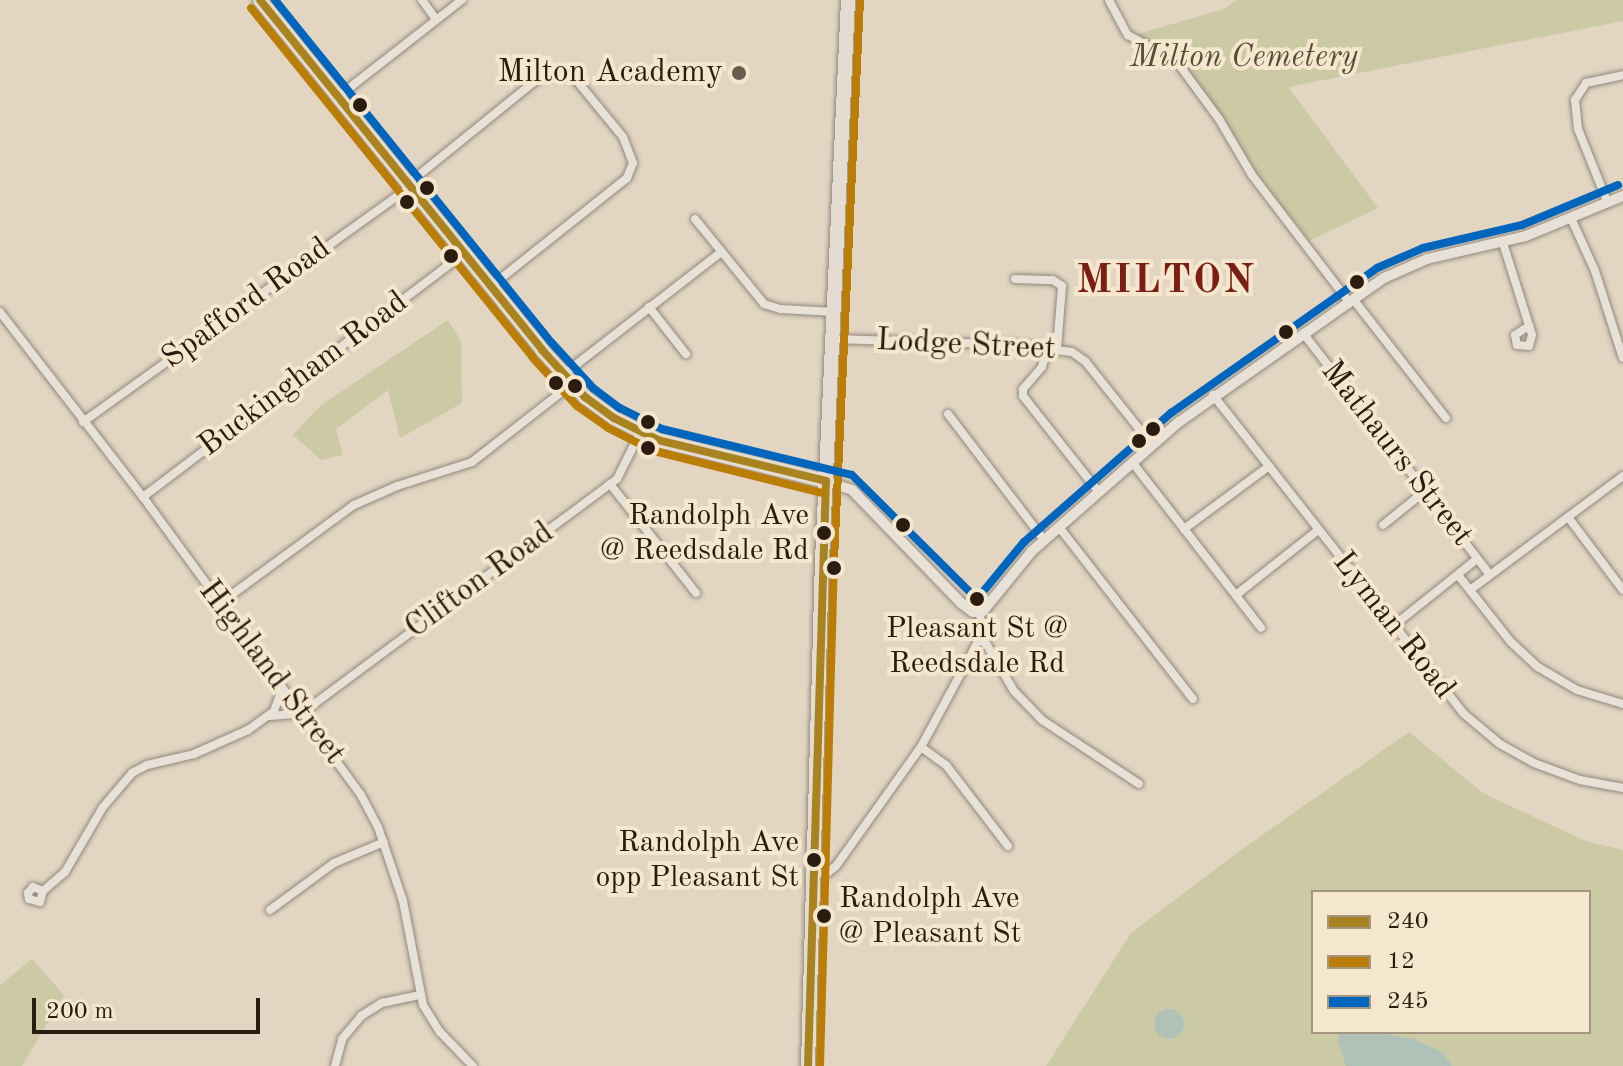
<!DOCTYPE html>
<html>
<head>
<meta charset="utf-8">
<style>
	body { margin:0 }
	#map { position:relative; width:1623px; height:1066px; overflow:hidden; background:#e2d5c2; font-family:"Old Standard TT",serif }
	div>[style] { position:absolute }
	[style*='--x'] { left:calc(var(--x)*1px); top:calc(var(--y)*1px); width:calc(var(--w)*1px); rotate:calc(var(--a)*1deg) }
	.green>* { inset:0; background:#ccc9a5 }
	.water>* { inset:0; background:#b0c1b7 }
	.round { border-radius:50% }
	.roads { filter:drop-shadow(0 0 2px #92897d) drop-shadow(0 0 2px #92897d) }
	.minor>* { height:8px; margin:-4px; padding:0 4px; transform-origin:4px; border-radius:4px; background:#e7e1d7 }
	.tertiary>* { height:10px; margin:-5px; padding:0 5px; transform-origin:5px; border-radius:5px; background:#e7e1d7 }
	.primary>* { height:14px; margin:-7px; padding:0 7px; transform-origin:7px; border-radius:7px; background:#e4dcd0 }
	.bus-1>* { height:8px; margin:-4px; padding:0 4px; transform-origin:4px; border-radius:4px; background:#aa8321 }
	.bus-2>* { height:8px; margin:-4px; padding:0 4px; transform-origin:4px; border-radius:4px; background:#ba7d05 }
	.bus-3>* { height:8px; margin:-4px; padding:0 4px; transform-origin:4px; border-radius:4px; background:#0065bd }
	.dots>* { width:22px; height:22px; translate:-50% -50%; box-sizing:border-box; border:4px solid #f5e6ce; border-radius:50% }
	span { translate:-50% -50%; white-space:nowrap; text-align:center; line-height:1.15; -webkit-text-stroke:8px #f5e6ce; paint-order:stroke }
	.bus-label { font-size:30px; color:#2a1c11 }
	.right { translate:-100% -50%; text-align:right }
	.left { translate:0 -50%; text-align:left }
	.park-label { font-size:32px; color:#554d36; font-style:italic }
	.poi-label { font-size:32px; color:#2a1c11 }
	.street-label { font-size:32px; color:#2a1c11 }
	.district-label { font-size:40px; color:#7a1f14; font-weight:700; letter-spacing:2px }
	.legend { position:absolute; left:1311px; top:890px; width:280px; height:144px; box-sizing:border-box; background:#f5e6ce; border:2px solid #a49582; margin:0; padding:10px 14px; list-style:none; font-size:24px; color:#2a1c11 }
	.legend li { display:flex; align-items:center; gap:16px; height:40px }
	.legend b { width:40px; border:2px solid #a49582 }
	.scale { position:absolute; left:32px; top:998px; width:228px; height:36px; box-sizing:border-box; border:4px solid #2a1c11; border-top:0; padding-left:10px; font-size:24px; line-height:28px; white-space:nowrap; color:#2a1c11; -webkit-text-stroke:6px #f5e6ce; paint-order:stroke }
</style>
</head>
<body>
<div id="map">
	<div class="green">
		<i style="clip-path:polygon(1237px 0,1623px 0,1623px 21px,1288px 87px,1378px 208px,1309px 241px,1242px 155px,1222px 118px,1179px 59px,1134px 35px,1224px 9px)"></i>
		<i style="clip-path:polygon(448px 320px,461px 341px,462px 403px,400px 438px,388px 390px,336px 429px,343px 455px,321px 460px,293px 435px,320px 406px)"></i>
		<i style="clip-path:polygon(evenodd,1409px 732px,1483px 793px,1585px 841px,1623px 850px,1623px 1066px,1046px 1066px,1131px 933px,1238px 852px,1409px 732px,1313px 892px,1589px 892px,1589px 1032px,1313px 1032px,1313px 892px)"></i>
		<i style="clip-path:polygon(32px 959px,64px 995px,22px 1066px,0 1066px,0 985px)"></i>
	</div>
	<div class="water">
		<i class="round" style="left:1154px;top:1009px;width:30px;height:30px"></i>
		<i style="clip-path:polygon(1341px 1032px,1374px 1032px,1414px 1039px,1442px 1052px,1452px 1066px,1346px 1066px,1338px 1041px)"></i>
	</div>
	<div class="roads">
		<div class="minor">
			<i style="--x:422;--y:0;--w:22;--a:54"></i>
			<i style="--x:1109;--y:0;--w:40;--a:62"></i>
			<i style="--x:1128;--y:35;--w:56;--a:28.9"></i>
			<i style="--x:1177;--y:62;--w:71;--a:53.6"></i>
			<i style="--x:1219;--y:119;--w:65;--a:59.5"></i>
			<i style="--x:1252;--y:175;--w:160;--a:52.6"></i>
			<i style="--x:339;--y:96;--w:156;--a:-38"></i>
			<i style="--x:409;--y:183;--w:164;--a:-39"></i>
			<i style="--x:536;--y:80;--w:17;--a:-28"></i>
			<i style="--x:551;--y:72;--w:17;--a:7"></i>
			<i style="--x:568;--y:74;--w:11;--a:38"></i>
			<i style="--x:577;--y:81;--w:72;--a:50.6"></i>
			<i style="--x:623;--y:137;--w:28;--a:69"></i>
			<i style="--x:633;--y:163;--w:16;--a:112"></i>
			<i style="--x:627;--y:178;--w:174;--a:141.5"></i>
			<i style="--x:1607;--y:201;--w:78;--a:-111.9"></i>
			<i style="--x:1578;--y:129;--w:29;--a:-96"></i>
			<i style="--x:1575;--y:100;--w:20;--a:-57"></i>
			<i style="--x:1586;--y:83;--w:38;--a:-12"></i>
			<i style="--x:1571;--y:218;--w:58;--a:65.6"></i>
			<i style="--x:1595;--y:271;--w:91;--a:72.2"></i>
			<i style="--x:695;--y:219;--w:109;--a:50.9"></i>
			<i style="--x:764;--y:304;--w:17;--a:17"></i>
			<i style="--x:780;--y:309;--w:55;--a:3.1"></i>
			<i style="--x:1503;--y:243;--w:96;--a:72.5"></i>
			<i style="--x:1532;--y:335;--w:11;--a:105"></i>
			<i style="--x:1529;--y:346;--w:12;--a:-175"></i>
			<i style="--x:1517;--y:345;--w:10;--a:-101"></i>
			<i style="--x:1515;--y:335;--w:17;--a:-33"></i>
			<i style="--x:1015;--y:279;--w:38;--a:2"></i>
			<i style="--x:1053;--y:280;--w:11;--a:34"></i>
			<i style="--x:1062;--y:286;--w:63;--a:94.5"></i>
			<i style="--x:1353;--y:299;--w:151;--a:52"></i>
			<i style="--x:649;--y:307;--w:60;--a:51.8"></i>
			<i style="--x:0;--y:312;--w:234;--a:52.3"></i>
			<i style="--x:143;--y:497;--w:369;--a:53.8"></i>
			<i style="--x:361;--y:795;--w:36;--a:62"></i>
			<i style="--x:378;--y:827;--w:78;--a:71.3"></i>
			<i style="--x:403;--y:901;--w:106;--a:79.1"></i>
			<i style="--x:423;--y:1005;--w:32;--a:58"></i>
			<i style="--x:440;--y:1032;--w:47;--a:45.9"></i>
			<i style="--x:1303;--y:333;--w:304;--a:52.3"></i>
			<i style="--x:833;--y:339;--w:186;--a:1.8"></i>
			<i style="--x:1019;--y:345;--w:53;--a:7.5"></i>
			<i style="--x:1072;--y:352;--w:16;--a:35"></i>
			<i style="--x:1085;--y:361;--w:107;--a:51.4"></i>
			<i style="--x:1048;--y:348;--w:20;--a:108"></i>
			<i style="--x:1042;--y:367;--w:29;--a:131"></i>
			<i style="--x:1023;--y:389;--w:7;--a:90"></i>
			<i style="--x:1023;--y:396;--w:121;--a:51.7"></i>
			<i style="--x:564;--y:374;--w:199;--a:-37.8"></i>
			<i style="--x:1213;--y:395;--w:405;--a:51.8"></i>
			<i style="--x:1463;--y:713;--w:48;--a:40"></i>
			<i style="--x:1500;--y:744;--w:39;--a:29"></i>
			<i style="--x:1534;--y:763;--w:49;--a:20.3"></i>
			<i style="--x:1580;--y:780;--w:44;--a:10.5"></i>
			<i style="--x:948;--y:414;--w:158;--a:52.7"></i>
			<i style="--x:83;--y:422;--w:404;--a:-35.7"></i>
			<i style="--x:1132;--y:462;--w:210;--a:52.1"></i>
			<i style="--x:610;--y:484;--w:139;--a:51.7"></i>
			<i style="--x:143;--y:497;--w:404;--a:-37.2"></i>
			<i style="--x:1568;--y:517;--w:91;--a:53"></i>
			<i style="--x:1383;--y:525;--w:54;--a:-39"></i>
			<i style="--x:1059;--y:527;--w:218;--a:52.1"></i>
			<i style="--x:1184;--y:529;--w:106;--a:-36.5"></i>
			<i style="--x:1458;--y:575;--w:85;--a:51.7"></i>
			<i style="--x:1511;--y:642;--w:37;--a:43"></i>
			<i style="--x:1538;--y:667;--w:45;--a:30.5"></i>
			<i style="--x:1577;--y:690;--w:48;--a:16.9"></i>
			<i style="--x:1470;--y:590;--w:191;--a:-36.7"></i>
			<i style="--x:1236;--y:595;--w:105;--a:-38.4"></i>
			<i style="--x:219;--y:604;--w:167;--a:-36.3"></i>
			<i style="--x:354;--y:505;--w:47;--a:-23.8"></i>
			<i style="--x:397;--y:486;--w:79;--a:-17.7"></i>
			<i style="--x:472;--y:462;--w:127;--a:-38"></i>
			<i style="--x:1392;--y:627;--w:109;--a:-38.7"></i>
			<i style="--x:979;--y:639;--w:10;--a:37"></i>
			<i style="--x:987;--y:645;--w:53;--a:59.6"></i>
			<i style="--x:1014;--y:691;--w:40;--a:46"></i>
			<i style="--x:1042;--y:720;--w:116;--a:33.4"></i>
			<i style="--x:270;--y:716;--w:32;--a:-5"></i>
			<i style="--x:302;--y:713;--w:392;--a:-36.6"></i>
			<i style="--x:617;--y:479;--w:51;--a:-63.4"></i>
			<i style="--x:921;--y:747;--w:31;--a:36"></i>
			<i style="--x:946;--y:765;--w:102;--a:52.6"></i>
			<i style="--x:813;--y:874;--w:14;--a:-4"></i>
			<i style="--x:827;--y:873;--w:11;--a:-38"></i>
			<i style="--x:836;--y:866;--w:146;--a:-54.5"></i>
			<i style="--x:921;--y:747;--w:126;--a:-61.6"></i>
			<i style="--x:981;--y:636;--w:24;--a:-92"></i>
			<i style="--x:43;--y:891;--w:11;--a:-158"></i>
			<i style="--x:33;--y:887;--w:8;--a:130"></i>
			<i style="--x:28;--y:893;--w:6;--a:81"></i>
			<i style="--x:29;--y:899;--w:11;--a:15"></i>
			<i style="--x:40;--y:902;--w:11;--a:-75"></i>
			<i style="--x:43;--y:891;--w:29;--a:-41"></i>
			<i style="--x:65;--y:872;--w:75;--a:-59.7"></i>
			<i style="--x:103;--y:807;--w:45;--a:-49.5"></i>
			<i style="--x:132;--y:773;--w:17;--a:-28"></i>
			<i style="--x:147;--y:765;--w:48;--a:-13.2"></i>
			<i style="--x:194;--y:754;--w:59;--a:-24"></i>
			<i style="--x:248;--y:730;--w:32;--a:-36"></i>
			<i style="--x:274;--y:711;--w:23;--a:-70"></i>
			<i style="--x:270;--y:910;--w:79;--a:-36.3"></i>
			<i style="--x:334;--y:863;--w:54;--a:-22.8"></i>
			<i style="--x:335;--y:1066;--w:28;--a:-75"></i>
			<i style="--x:342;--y:1039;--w:30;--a:-50"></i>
			<i style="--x:361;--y:1016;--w:25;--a:-32"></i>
			<i style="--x:382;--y:1003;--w:39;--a:-12"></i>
		</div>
		<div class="tertiary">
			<i style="--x:826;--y:481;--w:28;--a:19"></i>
			<i style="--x:852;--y:490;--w:157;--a:46"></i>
			<i style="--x:961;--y:603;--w:15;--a:37"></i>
			<i style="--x:973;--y:612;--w:10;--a:-6"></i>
			<i style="--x:983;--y:611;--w:77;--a:-50.8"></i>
			<i style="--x:1032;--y:551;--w:196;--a:-41.3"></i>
			<i style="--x:1179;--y:422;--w:251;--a:-35.1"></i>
			<i style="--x:1384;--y:278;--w:47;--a:-23.8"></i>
			<i style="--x:1427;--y:259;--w:102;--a:-13.1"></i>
			<i style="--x:1526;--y:236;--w:105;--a:-22.4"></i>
		</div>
		<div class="primary">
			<i style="--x:260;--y:0;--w:449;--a:51.1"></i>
			<i style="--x:542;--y:350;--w:64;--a:47.5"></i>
			<i style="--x:585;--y:397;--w:36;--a:36"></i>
			<i style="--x:614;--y:418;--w:49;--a:26.6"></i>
			<i style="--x:658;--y:440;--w:173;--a:13.7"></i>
			<i style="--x:808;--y:1066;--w:506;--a:-88.42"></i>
			<i style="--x:822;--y:560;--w:561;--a:-87.34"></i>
		</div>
	</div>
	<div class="bus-1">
		<i style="--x:260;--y:0;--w:449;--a:51.1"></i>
		<i style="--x:542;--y:350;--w:64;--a:47.5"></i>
		<i style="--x:585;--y:397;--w:36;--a:36"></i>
		<i style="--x:614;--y:418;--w:49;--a:26.6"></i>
		<i style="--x:658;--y:440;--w:173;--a:13.7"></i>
		<i style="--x:808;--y:1066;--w:585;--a:-88.24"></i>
	</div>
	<div class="bus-2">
		<i style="--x:251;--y:8;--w:449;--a:51.1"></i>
		<i style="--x:533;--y:358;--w:65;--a:47.5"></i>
		<i style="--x:577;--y:406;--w:38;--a:35"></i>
		<i style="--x:608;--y:428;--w:51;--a:26.6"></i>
		<i style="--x:654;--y:451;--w:174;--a:14"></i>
		<i style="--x:820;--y:1066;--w:506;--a:-88.42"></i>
		<i style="--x:834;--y:560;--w:560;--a:-87.34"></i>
	</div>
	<div class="bus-3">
		<i style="--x:275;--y:0;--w:439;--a:51.1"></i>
		<i style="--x:551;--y:342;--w:62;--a:47.6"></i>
		<i style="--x:593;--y:388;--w:34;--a:37"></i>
		<i style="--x:620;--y:408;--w:47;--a:26.6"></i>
		<i style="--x:662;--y:429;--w:195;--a:13.6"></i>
		<i style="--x:852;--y:475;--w:176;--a:44.8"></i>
		<i style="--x:977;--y:599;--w:74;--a:-50.5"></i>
		<i style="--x:1024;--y:542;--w:196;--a:-41.3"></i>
		<i style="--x:1171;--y:413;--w:252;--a:-35.1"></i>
		<i style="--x:1377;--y:268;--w:50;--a:-23.5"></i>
		<i style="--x:1423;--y:248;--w:102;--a:-13.1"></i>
		<i style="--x:1522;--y:225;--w:104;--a:-22.6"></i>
	</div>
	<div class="dots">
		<i style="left:739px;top:73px;background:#6a5d4f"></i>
		<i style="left:360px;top:105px;background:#2a1c11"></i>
		<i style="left:427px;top:188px;background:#2a1c11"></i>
		<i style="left:407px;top:202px;background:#2a1c11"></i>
		<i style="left:451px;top:256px;background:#2a1c11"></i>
		<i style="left:1357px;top:282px;background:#2a1c11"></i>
		<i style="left:1286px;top:332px;background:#2a1c11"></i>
		<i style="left:556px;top:383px;background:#2a1c11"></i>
		<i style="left:575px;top:386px;background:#2a1c11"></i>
		<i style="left:648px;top:422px;background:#2a1c11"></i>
		<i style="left:1153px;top:429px;background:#2a1c11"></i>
		<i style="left:1139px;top:441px;background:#2a1c11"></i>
		<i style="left:648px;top:448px;background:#2a1c11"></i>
		<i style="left:903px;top:525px;background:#2a1c11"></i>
		<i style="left:824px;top:533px;background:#2a1c11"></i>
		<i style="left:834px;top:568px;background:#2a1c11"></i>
		<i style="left:977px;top:599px;background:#2a1c11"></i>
		<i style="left:814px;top:860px;background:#2a1c11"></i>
		<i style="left:824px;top:916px;background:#2a1c11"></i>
	</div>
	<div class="bus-label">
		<span class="right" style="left:809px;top:533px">Randolph Ave<br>@ Reedsdale Rd</span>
		<span style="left:977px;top:646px">Pleasant St @<br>Reedsdale Rd</span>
		<span class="right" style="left:799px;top:860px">Randolph Ave<br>opp Pleasant St</span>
		<span class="left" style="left:839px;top:916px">Randolph Ave<br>@ Pleasant St</span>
	</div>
	<div class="park-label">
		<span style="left:1244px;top:58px">Milton Cemetery</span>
	</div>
	<div class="poi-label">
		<span class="right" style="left:723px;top:73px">Milton Academy</span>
	</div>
	<div class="street-label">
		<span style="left:247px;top:304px;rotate:-36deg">Spafford Road</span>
		<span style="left:966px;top:346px;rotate:3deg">Lodge Street</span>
		<span style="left:304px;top:375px;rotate:-37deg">Buckingham Road</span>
		<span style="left:1396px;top:454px;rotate:52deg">Mathaurs Street</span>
		<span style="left:480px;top:581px;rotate:-36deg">Clifton Road</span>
		<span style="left:1393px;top:626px;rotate:52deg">Lyman Road</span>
		<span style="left:271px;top:673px;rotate:53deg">Highland Street</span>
	</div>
	<div class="district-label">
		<span style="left:1166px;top:282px">MILTON</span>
	</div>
	<ul class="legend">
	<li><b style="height:10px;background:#aa8321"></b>240</li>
	<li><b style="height:10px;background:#ba7d05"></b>12</li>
	<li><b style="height:10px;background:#0065bd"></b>245</li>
	</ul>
	<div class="scale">200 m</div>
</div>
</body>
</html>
